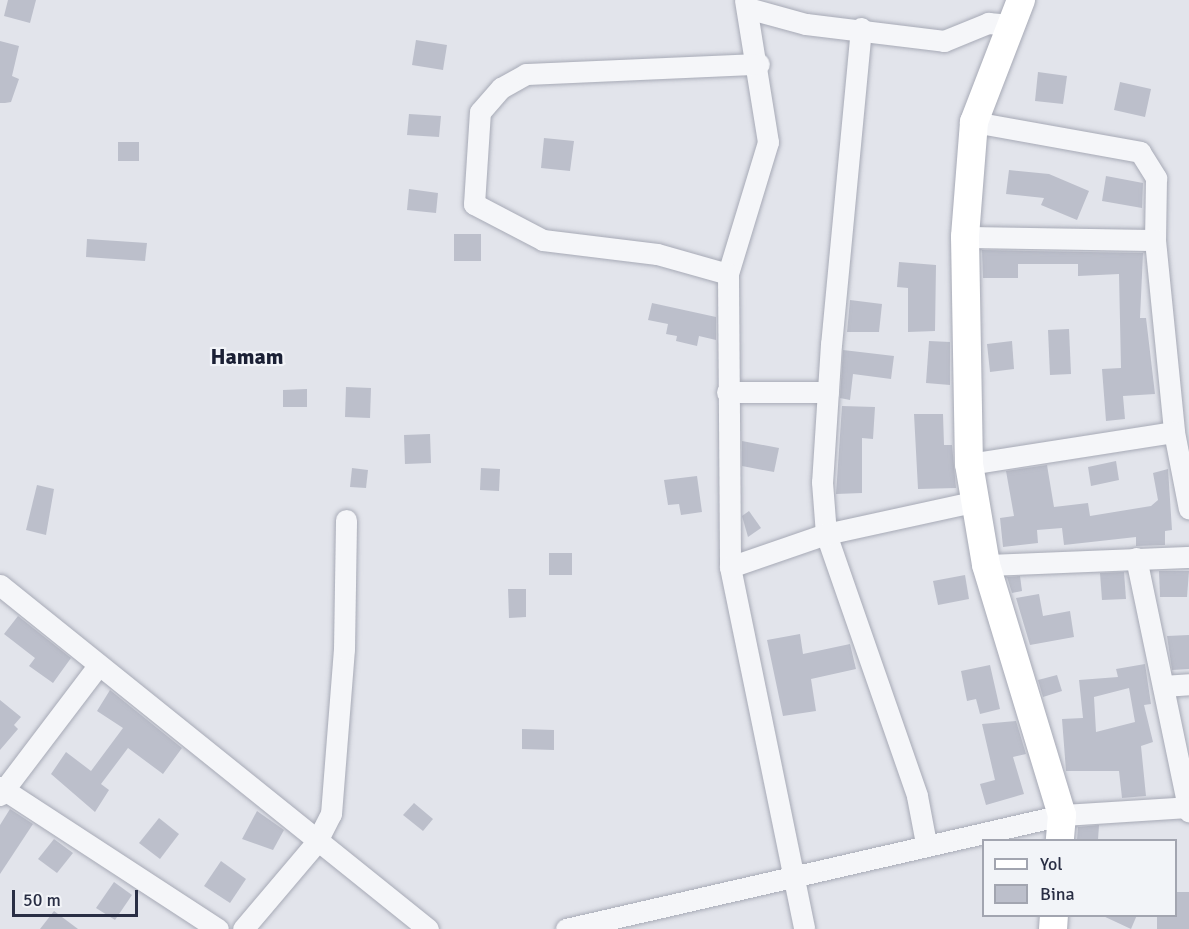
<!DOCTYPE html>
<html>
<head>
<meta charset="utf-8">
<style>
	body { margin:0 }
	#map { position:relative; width:1189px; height:929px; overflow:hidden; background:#e2e4eb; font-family:Signika,sans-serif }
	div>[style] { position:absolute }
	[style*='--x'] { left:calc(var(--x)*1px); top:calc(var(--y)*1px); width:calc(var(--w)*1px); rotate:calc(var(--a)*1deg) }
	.building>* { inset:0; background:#bcbfcb }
	.roads { filter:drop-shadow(0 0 2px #a7aab6) drop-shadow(0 0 2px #a7aab6) }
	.street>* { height:21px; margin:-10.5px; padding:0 10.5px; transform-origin:10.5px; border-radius:10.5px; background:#f5f6f9 }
	.secondary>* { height:28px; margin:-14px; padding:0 14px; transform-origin:14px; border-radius:14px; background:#fff }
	span { translate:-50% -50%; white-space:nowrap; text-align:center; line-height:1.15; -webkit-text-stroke:4.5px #f2f4f8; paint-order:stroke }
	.district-label { font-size:22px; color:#1b2035; font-weight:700 }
	.legend { position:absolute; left:982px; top:839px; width:195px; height:78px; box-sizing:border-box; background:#f2f4f8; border:2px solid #a2a5b0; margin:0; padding:8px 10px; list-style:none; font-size:18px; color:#292e44 }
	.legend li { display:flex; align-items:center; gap:12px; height:30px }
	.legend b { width:30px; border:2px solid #a2a5b0 }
	.scale { position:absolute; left:12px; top:890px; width:126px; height:27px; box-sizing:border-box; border:3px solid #292e44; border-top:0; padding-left:8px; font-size:18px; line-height:21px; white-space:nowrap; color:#292e44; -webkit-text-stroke:4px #f2f4f8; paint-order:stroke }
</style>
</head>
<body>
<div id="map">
	<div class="building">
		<i style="clip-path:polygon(8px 0,36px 0,30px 23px,4px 16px)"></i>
		<i style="clip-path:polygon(416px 40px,447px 45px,443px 70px,412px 65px)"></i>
		<i style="clip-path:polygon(0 41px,19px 46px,12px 76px,19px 79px,11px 102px,5px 103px,0 103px)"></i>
		<i style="clip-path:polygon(1038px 72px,1067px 76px,1063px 104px,1035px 101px)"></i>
		<i style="clip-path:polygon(1120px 82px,1151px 89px,1145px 117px,1114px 110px)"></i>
		<i style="clip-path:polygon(409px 114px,441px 116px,439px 137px,407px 135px)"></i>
		<i style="clip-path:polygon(544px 138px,574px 141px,570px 171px,541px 168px)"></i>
		<i style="clip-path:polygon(118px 142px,139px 142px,139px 161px,118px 161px)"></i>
		<i style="clip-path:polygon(1009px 170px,1049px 174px,1089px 191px,1077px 220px,1041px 205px,1044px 198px,1006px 194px)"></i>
		<i style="clip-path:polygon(1106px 176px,1143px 183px,1142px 208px,1102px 201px)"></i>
		<i style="clip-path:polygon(409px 189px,438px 193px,436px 213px,407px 210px)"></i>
		<i style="clip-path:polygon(454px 234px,481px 234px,481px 261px,454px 261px)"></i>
		<i style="clip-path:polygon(87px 239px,147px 243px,145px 261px,86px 257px)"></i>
		<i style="clip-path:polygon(982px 250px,1143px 253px,1140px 318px,1146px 318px,1155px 394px,1123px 396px,1125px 419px,1106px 421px,1102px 369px,1121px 368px,1119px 274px,1078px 276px,1078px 264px,1018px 264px,1018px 278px,983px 278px)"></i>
		<i style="clip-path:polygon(899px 262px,936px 265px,935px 331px,908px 332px,908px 288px,897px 287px)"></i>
		<i style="clip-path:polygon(850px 300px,882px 304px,879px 332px,847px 332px)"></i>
		<i style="clip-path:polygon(652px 303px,716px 317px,716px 340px,699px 336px,697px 346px,676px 341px,677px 336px,666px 334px,668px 324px,648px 320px)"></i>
		<i style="clip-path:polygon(1069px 329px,1071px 374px,1050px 375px,1048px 330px)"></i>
		<i style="clip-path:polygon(929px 341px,950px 342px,950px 385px,926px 383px)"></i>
		<i style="clip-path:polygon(1012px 341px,1014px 369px,990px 372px,987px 344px)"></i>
		<i style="clip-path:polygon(843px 350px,894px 356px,891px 379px,853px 374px,850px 400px,840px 398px)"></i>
		<i style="clip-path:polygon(346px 387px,371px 388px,370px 418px,345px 417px)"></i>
		<i style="clip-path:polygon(307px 389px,307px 407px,283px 407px,283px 390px)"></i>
		<i style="clip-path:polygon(842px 406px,875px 407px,873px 439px,862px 438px,862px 493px,836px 494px)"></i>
		<i style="clip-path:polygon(914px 414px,943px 414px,944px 445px,952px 445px,956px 488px,918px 489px)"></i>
		<i style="clip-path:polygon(430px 434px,431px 463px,405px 464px,404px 435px)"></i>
		<i style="clip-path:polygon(742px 441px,779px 448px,774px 472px,742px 466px)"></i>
		<i style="clip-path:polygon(1116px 461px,1119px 480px,1091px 486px,1088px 467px)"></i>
		<i style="clip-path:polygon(1047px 465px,1054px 507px,1088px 503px,1090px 516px,1151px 506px,1158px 500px,1153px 473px,1168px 469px,1172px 530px,1165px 531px,1165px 545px,1136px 546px,1136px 537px,1064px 545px,1062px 528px,1037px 530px,1038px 543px,1003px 547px,1000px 518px,1014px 516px,1006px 471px)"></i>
		<i style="clip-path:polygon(352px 468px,368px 470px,366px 488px,350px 487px)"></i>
		<i style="clip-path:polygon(481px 468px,500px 469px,499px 491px,480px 490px)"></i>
		<i style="clip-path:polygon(697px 476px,702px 512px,681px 515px,679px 504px,668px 505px,664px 480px)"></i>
		<i style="clip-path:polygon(37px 485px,54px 489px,46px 535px,26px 530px)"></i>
		<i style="clip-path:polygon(749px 511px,761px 528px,748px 537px,742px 516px)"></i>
		<i style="clip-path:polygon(549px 553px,572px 553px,572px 575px,549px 575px)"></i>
		<i style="clip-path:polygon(1159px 571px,1189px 571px,1187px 597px,1160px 597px)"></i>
		<i style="clip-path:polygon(1124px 572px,1126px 599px,1102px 600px,1100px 573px)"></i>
		<i style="clip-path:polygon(965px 575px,969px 599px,938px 605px,933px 581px)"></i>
		<i style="clip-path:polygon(1020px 576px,1022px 591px,1012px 593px,1007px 577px)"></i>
		<i style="clip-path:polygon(508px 589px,526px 589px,526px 617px,509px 618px)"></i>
		<i style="clip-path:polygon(1039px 594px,1043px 616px,1070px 611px,1074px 637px,1030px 645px,1016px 598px)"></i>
		<i style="clip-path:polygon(18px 616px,71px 658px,53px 683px,29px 666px,35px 658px,4px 634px)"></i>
		<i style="clip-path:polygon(800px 634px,803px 654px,850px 644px,856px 669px,811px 679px,816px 711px,783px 716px,767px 640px)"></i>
		<i style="clip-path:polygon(1189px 635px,1189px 669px,1172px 670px,1167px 636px)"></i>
		<i style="clip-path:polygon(evenodd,1145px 664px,1151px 704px,1144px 705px,1153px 742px,1141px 746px,1146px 796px,1122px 798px,1119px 771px,1066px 771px,1062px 719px,1083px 718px,1079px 680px,1118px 677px,1116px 669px,1145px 664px,1129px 688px,1135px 722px,1096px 732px,1094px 697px,1129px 688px)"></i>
		<i style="clip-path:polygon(990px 665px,1000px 709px,980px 714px,976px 699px,967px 701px,961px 671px)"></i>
		<i style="clip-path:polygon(1057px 675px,1062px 691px,1043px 697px,1038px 680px)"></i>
		<i style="clip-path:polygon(110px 690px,182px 748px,163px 774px,128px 748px,101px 784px,109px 790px,95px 812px,51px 774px,66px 752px,91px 771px,123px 728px,97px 711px)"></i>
		<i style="clip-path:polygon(0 700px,21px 717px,14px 725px,18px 729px,0 750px)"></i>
		<i style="clip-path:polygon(1016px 721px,1026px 754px,1013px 757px,1024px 794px,986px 805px,980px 784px,995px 780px,982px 724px)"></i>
		<i style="clip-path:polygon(522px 729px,554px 730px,554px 750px,522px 749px)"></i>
		<i style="clip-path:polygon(414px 803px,433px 819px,423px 831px,403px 815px)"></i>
		<i style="clip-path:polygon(10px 809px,33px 824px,0 874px,0 825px)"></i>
		<i style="clip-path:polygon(257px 811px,284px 830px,273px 850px,242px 839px)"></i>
		<i style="clip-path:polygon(159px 818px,179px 834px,160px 859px,139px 843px)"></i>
		<i style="clip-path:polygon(1099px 825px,1098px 840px,1077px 840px,1078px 827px)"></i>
		<i style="clip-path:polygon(54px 839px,73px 853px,57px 873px,38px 859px)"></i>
		<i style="clip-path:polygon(221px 861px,246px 879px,230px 903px,204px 886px)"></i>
		<i style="clip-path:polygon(114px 882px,132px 895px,115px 920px,96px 908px)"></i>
		<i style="clip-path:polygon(1176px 892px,1189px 892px,1189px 929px,1157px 929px,1157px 915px,1176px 915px)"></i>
		<i style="clip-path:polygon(54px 911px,78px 929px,40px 929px)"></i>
		<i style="clip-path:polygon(1101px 915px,1137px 915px,1131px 929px)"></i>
	</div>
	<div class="roads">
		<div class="street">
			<i style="--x:745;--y:0;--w:144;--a:80.8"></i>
			<i style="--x:768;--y:142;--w:138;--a:106.9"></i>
			<i style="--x:728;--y:274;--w:293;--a:89.6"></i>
			<i style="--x:730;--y:567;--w:369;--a:78.4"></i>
			<i style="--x:751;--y:9;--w:57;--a:15.3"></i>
			<i style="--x:806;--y:24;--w:139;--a:7"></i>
			<i style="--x:944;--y:41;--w:48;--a:-22.2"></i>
			<i style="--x:988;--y:23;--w:23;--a:5"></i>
			<i style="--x:861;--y:28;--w:317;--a:95.4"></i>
			<i style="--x:831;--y:344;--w:138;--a:93.7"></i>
			<i style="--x:822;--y:482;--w:52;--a:85.6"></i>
			<i style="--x:826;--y:534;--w:277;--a:70.8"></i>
			<i style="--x:917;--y:796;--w:48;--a:79.2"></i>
			<i style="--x:974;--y:122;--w:169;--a:10.2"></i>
			<i style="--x:1140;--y:152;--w:31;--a:58"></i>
			<i style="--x:1156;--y:178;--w:62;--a:90.9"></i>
			<i style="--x:1155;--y:240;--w:193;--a:84.3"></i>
			<i style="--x:1174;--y:432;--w:78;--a:79"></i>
			<i style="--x:965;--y:237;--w:190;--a:0.9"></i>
			<i style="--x:728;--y:274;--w:74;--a:-164.3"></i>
			<i style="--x:657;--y:254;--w:115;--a:-173"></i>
			<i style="--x:543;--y:240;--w:78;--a:-152.4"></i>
			<i style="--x:474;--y:204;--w:92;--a:-86.3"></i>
			<i style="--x:480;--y:112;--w:32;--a:-49"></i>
			<i style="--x:501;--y:88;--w:29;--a:-29"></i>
			<i style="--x:526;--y:74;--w:233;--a:-2.5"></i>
			<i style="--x:727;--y:392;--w:101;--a:0"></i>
			<i style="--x:969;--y:464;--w:207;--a:-8.9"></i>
			<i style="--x:1136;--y:558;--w:259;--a:78.2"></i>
			<i style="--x:986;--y:565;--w:203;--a:-2.3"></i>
			<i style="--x:730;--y:567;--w:102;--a:-19"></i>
			<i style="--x:826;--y:534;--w:150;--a:-12.3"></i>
			<i style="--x:0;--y:585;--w:549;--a:38.79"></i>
			<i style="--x:1163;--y:686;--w:26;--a:-4"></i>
			<i style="--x:0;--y:787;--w:260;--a:33.1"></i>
			<i style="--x:0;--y:795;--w:162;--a:-52.8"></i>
			<i style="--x:243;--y:929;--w:113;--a:-49.7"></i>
			<i style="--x:316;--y:843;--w:33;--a:-63"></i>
			<i style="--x:331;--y:814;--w:166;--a:-85.5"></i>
			<i style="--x:344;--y:649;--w:129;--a:-89.1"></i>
			<i style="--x:566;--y:929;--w:509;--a:-12.94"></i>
			<i style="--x:1062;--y:815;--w:127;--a:-3.6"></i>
		</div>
		<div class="secondary">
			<i style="--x:1021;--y:0;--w:131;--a:111.1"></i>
			<i style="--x:974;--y:122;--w:115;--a:94.5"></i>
			<i style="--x:965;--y:237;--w:227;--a:89"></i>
			<i style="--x:969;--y:464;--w:102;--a:80.4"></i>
			<i style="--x:986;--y:565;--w:261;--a:73.1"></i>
			<i style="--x:1062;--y:815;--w:25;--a:95"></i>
			<i style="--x:1053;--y:929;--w:13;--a:-86"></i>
		</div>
	</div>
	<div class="district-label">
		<span style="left:247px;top:357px">Hamam</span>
	</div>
	<ul class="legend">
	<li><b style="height:8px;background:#fff"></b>Yol</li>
	<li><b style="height:16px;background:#bcbfcb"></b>Bina</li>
	</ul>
	<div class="scale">50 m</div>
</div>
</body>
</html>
